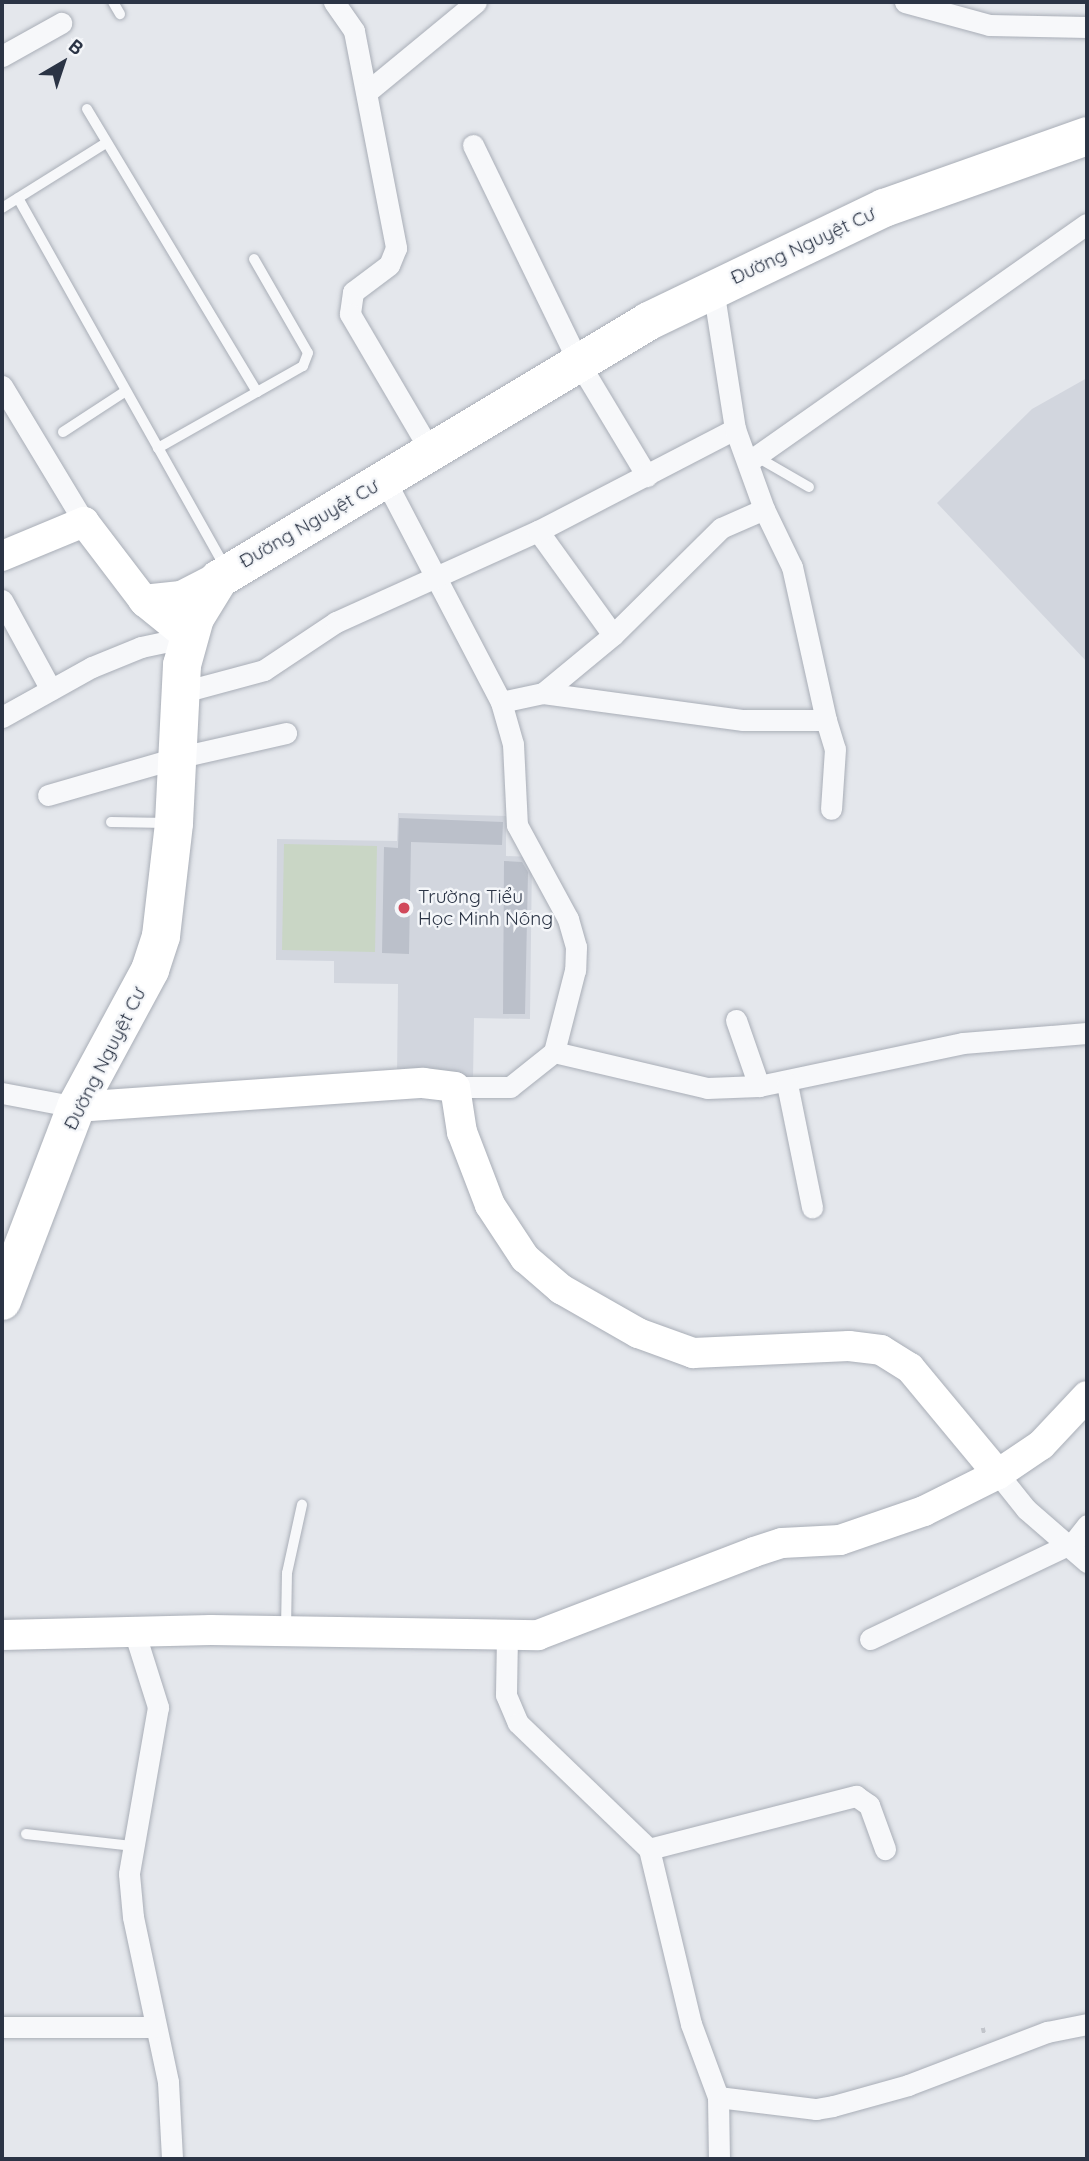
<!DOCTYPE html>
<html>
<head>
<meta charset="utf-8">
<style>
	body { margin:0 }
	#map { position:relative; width:1089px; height:2161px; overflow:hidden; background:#e4e7ec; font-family:Quicksand,sans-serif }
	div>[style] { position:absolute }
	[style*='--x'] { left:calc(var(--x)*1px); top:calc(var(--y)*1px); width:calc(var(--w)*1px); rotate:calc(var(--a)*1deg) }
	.built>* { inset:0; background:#d2d6de }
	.green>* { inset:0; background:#c9d6c5 }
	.building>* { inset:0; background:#bbc0ca }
	.path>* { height:3.5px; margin-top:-1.75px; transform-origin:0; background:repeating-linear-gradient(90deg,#c2c5cb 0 5px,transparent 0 10px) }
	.roads { filter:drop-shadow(0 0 2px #a9aeb7) drop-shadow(0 0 2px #a9aeb7) }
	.lane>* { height:10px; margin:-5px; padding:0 5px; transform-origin:5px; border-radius:5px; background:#f7f8fa }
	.street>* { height:21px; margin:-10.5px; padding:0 10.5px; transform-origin:10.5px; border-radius:10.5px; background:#f7f8fa }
	.secondary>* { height:30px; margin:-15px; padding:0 15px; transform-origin:15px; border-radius:15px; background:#fff }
	.highway>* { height:38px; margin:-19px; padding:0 19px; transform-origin:19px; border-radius:19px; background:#fff }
	.dots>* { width:19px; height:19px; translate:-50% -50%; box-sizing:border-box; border:4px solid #f4f6f9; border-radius:50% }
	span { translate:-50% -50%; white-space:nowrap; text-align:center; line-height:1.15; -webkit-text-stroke:5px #f4f6f9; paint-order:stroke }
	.street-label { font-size:19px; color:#2b3445 }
	.poi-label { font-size:19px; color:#2b3445 }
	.left { translate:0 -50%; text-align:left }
	.frame { position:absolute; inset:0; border:4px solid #2b3445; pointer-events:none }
	.north { position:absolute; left:28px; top:28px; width:70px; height:70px; -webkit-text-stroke:5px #f4f6f9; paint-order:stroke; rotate:39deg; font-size:19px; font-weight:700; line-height:28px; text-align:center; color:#2b3445 }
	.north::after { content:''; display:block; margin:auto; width:24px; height:32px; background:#2b3445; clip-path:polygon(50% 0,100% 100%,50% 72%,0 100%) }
</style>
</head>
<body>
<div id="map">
	<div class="built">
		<i style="clip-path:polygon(1087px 378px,1087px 662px,937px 503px,1032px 409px)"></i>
		<i style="clip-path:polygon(398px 813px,506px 816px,506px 856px,532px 857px,530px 1019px,474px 1018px,473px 1080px,397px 1079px,398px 984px,334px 983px,334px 961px,276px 960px,277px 839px,397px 841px)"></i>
	</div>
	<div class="green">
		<i style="clip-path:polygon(284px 844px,377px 846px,375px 952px,282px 950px)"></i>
	</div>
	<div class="building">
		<i style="clip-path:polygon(399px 818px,503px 822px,502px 845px,411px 842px,409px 954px,382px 953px,384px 847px,398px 848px)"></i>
		<i style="clip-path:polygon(504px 861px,522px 862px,528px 872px,525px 1014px,503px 1014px)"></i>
	</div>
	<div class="path">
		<i style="--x:983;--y:2028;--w:9;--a:77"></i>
	</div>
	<div class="roads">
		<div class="lane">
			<i style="--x:113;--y:2;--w:14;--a:60"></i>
			<i style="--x:87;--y:109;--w:330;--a:59"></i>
			<i style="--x:257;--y:392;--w:114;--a:150.5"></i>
			<i style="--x:18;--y:198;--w:425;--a:60.7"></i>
			<i style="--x:2;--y:208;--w:123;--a:-32"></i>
			<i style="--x:254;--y:259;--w:108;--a:60.1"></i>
			<i style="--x:308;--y:353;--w:14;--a:111"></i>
			<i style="--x:303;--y:366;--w:53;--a:150.5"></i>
			<i style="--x:63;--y:432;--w:75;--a:-33.1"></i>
			<i style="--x:757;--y:457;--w:60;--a:30"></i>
			<i style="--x:111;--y:822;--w:57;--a:1"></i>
			<i style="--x:286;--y:1629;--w:56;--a:-89"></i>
			<i style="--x:287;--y:1573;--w:70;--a:-77.6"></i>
			<i style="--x:26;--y:1834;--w:108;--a:6.4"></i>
		</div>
		<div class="street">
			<i style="--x:334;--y:2;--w:35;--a:55"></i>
			<i style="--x:354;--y:31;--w:221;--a:79"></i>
			<i style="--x:396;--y:248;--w:18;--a:112"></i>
			<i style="--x:389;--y:265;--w:45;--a:143.1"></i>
			<i style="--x:353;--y:292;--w:22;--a:98"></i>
			<i style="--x:350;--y:314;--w:160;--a:59.6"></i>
			<i style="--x:905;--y:2;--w:87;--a:15.3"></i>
			<i style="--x:989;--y:25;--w:98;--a:1.2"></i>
			<i style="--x:2;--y:56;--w:68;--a:-29.2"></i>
			<i style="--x:367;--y:92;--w:141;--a:-39.5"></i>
			<i style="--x:473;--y:145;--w:242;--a:64.1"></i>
			<i style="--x:579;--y:363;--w:132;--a:59"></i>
			<i style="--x:2;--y:386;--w:159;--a:58.9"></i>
			<i style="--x:748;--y:462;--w:414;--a:-35.1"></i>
			<i style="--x:385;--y:480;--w:250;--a:62.4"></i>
			<i style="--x:501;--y:702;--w:44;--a:74.1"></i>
			<i style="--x:513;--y:744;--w:81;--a:87.2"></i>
			<i style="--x:517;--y:825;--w:107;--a:61.5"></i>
			<i style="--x:568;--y:919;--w:29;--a:74"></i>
			<i style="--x:576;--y:947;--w:23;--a:92"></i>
			<i style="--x:575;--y:970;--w:85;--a:104.4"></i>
			<i style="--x:554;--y:1052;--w:56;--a:141.5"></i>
			<i style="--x:510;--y:1087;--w:55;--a:180"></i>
			<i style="--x:538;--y:531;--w:128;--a:54.2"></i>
			<i style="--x:2;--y:600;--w:102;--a:61.4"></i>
			<i style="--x:179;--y:693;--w:88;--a:-15.1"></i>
			<i style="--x:264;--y:670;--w:87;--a:-33.7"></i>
			<i style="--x:336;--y:622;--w:222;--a:-24.3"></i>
			<i style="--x:538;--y:531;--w:222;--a:-27.4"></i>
			<i style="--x:543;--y:693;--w:91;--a:-39.6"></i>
			<i style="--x:613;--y:635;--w:152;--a:-44.7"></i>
			<i style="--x:721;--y:528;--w:47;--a:-23.8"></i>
			<i style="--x:501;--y:702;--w:43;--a:-12.1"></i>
			<i style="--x:543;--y:693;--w:202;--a:7.7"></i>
			<i style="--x:743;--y:720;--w:83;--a:0"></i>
			<i style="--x:826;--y:720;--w:157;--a:-102.5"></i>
			<i style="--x:792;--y:567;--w:64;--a:-115.8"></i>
			<i style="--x:764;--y:509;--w:85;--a:-109.9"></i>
			<i style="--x:735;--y:429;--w:142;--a:-98.9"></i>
			<i style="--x:2;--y:717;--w:103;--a:-29.1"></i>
			<i style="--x:92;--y:667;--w:53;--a:-22.2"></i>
			<i style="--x:141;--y:647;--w:48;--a:-12"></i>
			<i style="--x:826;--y:720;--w:30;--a:73"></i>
			<i style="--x:835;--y:749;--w:60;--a:93.8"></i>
			<i style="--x:48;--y:795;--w:133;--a:-16.1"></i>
			<i style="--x:176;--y:758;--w:113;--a:-12.8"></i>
			<i style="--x:736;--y:1020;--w:70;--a:70.8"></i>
			<i style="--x:554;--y:1052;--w:157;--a:13.2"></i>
			<i style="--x:707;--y:1088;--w:52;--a:-2.2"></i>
			<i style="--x:759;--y:1086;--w:208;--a:-11.9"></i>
			<i style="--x:963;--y:1043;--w:124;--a:-4.6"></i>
			<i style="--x:787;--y:1084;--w:126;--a:78.5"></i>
			<i style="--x:2;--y:1093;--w:75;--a:10.7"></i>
			<i style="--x:998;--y:1474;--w:45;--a:51.3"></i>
			<i style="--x:1026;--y:1509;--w:81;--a:41"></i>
			<i style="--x:1070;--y:1547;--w:28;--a:-52"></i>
			<i style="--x:135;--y:1634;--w:77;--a:72.5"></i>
			<i style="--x:158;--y:1707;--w:169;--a:99.9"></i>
			<i style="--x:129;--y:1874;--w:43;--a:84.7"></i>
			<i style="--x:133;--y:1917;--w:169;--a:78"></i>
			<i style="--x:168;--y:2082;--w:77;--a:87"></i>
			<i style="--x:507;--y:1636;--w:59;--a:91"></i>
			<i style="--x:506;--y:1695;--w:30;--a:67"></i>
			<i style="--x:518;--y:1723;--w:182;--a:43.9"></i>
			<i style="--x:649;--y:1849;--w:180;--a:76.5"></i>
			<i style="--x:691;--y:2024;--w:78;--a:69.7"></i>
			<i style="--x:718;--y:2097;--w:62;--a:89.1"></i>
			<i style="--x:870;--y:1639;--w:219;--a:-25.4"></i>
			<i style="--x:649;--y:1849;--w:214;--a:-14.4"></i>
			<i style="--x:856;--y:1796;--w:16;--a:35"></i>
			<i style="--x:869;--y:1805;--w:47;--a:70"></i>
			<i style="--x:2;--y:2027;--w:152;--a:0"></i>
			<i style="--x:718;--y:2097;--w:99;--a:7"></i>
			<i style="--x:816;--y:2109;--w:17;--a:-10"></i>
			<i style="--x:833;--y:2106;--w:78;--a:-15.6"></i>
			<i style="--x:908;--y:2085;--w:149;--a:-20.9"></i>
			<i style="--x:1047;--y:2032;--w:41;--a:-11.3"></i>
		</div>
		<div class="secondary">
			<i style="--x:2;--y:556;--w:89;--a:-22.5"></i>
			<i style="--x:84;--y:522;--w:101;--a:52.7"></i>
			<i style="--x:145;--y:602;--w:55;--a:39.1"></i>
			<i style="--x:143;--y:600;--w:38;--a:-6"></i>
			<i style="--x:181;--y:596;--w:48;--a:-27.1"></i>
			<i style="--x:76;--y:1107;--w:348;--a:-4"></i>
			<i style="--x:423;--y:1083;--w:32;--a:7"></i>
			<i style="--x:455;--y:1087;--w:46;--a:81.2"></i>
			<i style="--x:462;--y:1132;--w:78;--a:69"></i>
			<i style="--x:490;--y:1205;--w:64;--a:56.6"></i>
			<i style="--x:525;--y:1258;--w:48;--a:40.7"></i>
			<i style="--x:561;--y:1289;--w:89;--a:29.7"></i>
			<i style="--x:638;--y:1333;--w:59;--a:20"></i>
			<i style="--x:693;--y:1353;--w:156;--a:-2.6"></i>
			<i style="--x:849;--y:1346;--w:32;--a:7"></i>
			<i style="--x:881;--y:1350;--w:34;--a:32"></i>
			<i style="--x:910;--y:1368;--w:138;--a:50.3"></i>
			<i style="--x:2;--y:1635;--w:209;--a:-1.4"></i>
			<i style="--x:211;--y:1630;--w:327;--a:0.9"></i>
			<i style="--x:538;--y:1635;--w:231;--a:-21"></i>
			<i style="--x:754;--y:1552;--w:29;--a:-18"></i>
			<i style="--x:782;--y:1543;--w:58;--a:-3"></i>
			<i style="--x:840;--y:1540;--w:89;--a:-19"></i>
			<i style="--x:924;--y:1511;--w:83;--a:-26.6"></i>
			<i style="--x:998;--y:1474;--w:52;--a:-34"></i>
			<i style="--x:1041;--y:1445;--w:67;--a:-46.8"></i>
		</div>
		<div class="highway">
			<i style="--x:2;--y:1301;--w:208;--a:-69.1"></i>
			<i style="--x:76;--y:1107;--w:156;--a:-61.6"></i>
			<i style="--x:150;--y:970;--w:36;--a:-72"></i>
			<i style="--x:161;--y:936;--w:114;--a:-83.4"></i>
			<i style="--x:174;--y:823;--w:158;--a:-87.1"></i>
			<i style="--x:182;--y:665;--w:49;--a:-74.5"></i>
			<i style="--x:195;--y:618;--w:46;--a:-58.4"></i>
			<i style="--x:219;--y:579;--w:501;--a:-30.96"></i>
			<i style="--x:649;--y:321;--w:261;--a:-25.7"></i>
			<i style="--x:884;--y:208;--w:215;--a:-19.5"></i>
		</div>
	</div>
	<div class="dots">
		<i style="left:404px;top:908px;background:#d1495b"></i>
	</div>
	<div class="street-label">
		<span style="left:803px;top:246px;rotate:-25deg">Đường Nguyệt Cư</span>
		<span style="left:309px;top:524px;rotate:-30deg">Đường Nguyệt Cư</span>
		<span style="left:105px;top:1059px;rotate:-63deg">Đường Nguyệt Cư</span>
	</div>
	<div class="poi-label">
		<span class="left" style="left:418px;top:908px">Trường Tiểu<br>Học Minh Nông</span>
	</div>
	<div class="frame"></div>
	<div class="north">B</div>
</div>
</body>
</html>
